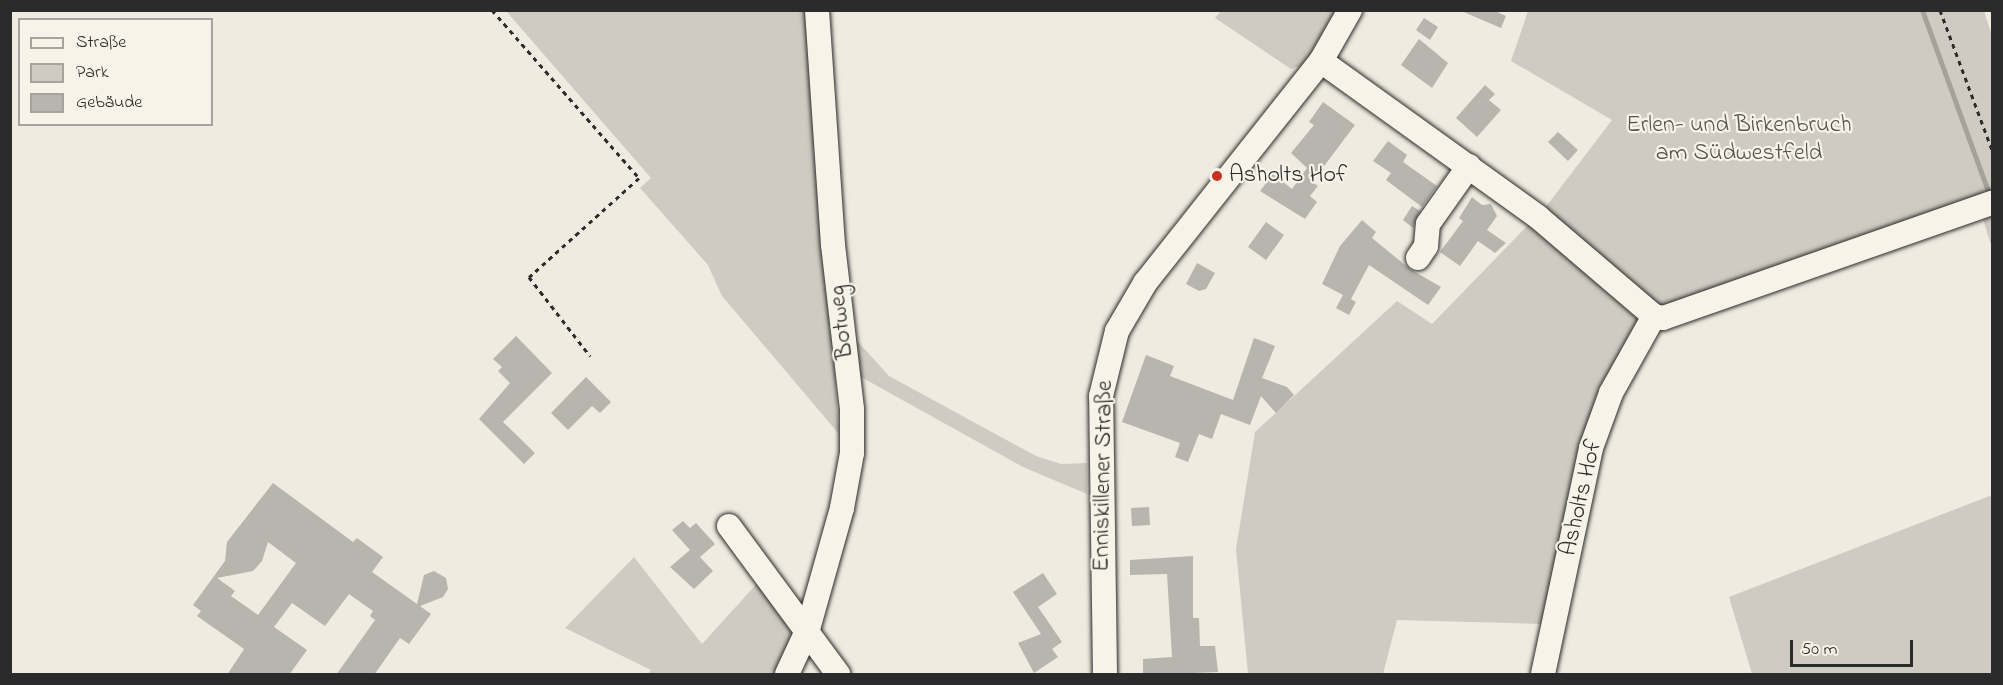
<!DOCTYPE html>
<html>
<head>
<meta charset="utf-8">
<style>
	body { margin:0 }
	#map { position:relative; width:2003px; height:685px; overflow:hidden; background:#efebe0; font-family:"Indie Flower",sans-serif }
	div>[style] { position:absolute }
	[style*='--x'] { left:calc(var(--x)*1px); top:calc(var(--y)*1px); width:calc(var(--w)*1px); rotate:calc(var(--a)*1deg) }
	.green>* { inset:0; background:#cfcbc2 }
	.stream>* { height:5px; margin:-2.5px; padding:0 2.5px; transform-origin:2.5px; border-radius:2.5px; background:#a4a29a }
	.building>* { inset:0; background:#b8b5ae }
	.path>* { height:3px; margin-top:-1.5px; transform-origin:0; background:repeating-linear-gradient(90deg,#2b2b2b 0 4.5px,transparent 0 9px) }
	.roads { filter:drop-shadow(0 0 2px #2b2b2b) drop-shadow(0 0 2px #2b2b2b) }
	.minor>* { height:24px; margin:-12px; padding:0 12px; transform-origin:12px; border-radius:12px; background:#f7f3e8 }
	.dots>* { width:16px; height:16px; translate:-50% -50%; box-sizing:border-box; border:3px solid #f7f3e8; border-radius:50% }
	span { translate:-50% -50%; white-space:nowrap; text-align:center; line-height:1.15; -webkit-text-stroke:4.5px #f7f3e8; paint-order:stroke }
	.park-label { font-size:24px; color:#545351 }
	.poi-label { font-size:24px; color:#2b2b2b }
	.left { translate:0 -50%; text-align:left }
	.street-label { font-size:24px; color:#2b2b2b }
	.frame { position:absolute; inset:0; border:12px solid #2b2b2b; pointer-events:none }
	.legend { position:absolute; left:18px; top:18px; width:195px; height:108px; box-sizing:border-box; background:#f7f3e8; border:2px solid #a5a39c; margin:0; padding:8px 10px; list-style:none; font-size:18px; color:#2b2b2b }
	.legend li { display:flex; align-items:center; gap:12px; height:30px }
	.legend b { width:30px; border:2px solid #a5a39c }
	.scale { position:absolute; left:1790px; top:640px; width:123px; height:27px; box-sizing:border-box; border:3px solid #2b2b2b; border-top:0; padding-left:8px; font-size:18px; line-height:21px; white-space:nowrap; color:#2b2b2b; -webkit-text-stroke:4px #f7f3e8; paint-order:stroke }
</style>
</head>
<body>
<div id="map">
	<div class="green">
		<i style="clip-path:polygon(506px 11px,809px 11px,839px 434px,722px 296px,708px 265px,640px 188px,651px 178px)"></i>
		<i style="clip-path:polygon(1221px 11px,1338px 11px,1304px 65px,1291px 69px,1215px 18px)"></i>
		<i style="clip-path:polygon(1528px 11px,1984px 11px,1992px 36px,1992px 196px,1660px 309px,1545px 208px,1612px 120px,1511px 61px)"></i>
		<i style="clip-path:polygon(1992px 213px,1992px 248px,1982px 216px)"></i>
		<i style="clip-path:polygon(1530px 223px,1641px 316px,1543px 624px,1397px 620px,1383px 674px,1248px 674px,1236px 549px,1255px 432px,1397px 301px,1432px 324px)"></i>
		<i style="clip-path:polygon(851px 334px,889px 376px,1036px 456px,1061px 464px,1087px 463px,1087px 494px,1023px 467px,852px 372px)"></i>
		<i style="clip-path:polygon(1992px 495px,1992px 674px,1752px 674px,1729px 597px)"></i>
		<i style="clip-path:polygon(634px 557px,702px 644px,762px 578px,799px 629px,776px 674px,648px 674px,651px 670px,565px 628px)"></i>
	</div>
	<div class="stream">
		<i style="--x:1922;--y:10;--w:199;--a:70"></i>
	</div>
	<div class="building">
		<i style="clip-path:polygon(1459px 10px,1493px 10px,1506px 16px,1501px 28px)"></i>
		<i style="clip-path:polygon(1424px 18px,1438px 27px,1430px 40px,1416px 30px)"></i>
		<i style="clip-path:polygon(1419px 39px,1448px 63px,1432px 88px,1401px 65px)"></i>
		<i style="clip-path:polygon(1485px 85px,1495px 94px,1489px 100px,1501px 110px,1477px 137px,1456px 118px)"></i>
		<i style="clip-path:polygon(1323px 102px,1355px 125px,1312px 182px,1318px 186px,1310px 196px,1317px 202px,1305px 219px,1260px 191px,1273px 174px,1292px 189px,1307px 168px,1291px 153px,1314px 125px,1309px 122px)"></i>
		<i style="clip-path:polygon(1558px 132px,1578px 150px,1568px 161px,1548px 142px)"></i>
		<i style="clip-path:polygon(1388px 141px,1407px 155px,1403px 162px,1437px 186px,1422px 207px,1386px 180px,1391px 173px,1373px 161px)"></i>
		<i style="clip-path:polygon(1472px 197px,1482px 205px,1491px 204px,1497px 216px,1487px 230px,1506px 243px,1495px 253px,1478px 241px,1460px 266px,1440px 252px,1463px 221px,1459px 218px)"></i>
		<i style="clip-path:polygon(1412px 206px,1420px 211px,1413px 228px,1403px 220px)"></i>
		<i style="clip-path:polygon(1362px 220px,1376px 232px,1372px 238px,1410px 269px,1441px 287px,1428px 305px,1369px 265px,1351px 299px,1356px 302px,1349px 315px,1336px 308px,1343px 295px,1322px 284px,1340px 246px)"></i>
		<i style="clip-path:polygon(1266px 222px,1284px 235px,1266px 260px,1248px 247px)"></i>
		<i style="clip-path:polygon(1197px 263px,1215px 273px,1206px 289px,1199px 291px,1186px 284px)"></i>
		<i style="clip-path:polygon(516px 336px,552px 373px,503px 422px,535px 453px,524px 464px,479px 419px,510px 383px,498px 371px,502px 367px,493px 359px)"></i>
		<i style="clip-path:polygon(1254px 338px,1275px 346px,1262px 378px,1287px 387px,1294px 395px,1276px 413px,1261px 396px,1250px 425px,1221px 414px,1212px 439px,1199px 434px,1188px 462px,1175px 457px,1180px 443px,1122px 422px,1146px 355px,1174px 366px,1170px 376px,1233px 400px)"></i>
		<i style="clip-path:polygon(586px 377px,611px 402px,600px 413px,592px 406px,568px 430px,551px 413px)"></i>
		<i style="clip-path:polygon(evenodd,273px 483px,353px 542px,357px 538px,383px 557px,372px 572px,417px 604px,424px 575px,434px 571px,446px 578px,448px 589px,443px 597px,420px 606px,431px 614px,409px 644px,400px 638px,374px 675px,336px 675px,375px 620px,370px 616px,373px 611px,349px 594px,325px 626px,292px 603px,274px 627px,307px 650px,289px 675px,227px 675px,244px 649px,197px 616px,201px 611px,193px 605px,225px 561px,227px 542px,273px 483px,268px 542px,296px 563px,258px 615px,231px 596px,235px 591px,217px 578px,253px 571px,262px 561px,268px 542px)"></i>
		<i style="clip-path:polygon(1149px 507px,1150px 525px,1132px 526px,1131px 508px)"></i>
		<i style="clip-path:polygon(683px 521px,690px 528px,696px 523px,715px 544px,700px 557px,713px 571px,694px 589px,670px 567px,690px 550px,672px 530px)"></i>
		<i style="clip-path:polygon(1193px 556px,1193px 618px,1199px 618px,1200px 646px,1215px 646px,1218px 672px,1143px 675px,1143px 659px,1172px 657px,1167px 574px,1130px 575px,1130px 560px)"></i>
		<i style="clip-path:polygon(1043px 573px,1057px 594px,1038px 607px,1062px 642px,1052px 649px,1058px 657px,1034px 673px,1018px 643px,1041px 634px,1013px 592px)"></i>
	</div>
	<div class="path">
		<i style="--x:492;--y:10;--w:223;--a:48.8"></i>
		<i style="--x:639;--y:178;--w:148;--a:138"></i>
		<i style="--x:529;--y:277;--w:100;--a:52.3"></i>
		<i style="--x:1940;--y:10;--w:149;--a:69.6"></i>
	</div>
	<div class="roads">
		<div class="minor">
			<i style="--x:1321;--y:61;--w:267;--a:35.7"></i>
			<i style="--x:1538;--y:217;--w:153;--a:40.5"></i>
			<i style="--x:1654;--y:316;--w:9;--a:13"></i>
			<i style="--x:1663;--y:318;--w:349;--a:-19.3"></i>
			<i style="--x:1418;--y:258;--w:14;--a:-56"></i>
			<i style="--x:1426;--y:246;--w:22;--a:-85"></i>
			<i style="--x:1428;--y:224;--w:71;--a:-54.7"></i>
			<i style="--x:729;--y:526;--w:184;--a:53.6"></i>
			<i style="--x:787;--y:674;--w:50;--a:-65"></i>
			<i style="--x:808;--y:629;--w:126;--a:-74.3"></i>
			<i style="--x:842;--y:508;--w:56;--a:-79.7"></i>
			<i style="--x:852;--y:453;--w:44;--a:-90"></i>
			<i style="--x:852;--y:409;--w:165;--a:-96.6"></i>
			<i style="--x:833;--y:245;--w:236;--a:-93.9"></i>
			<i style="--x:1105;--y:674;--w:278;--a:-90.8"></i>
			<i style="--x:1101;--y:396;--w:67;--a:-76.2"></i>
			<i style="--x:1117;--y:331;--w:56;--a:-59.7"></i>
			<i style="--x:1145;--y:283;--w:283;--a:-51.6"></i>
			<i style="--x:1321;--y:61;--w:59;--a:-60.4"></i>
			<i style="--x:1543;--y:674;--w:231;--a:-78"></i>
			<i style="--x:1591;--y:448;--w:59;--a:-70"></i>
			<i style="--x:1611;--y:393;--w:88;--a:-60.8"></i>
		</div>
	</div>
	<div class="dots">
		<i style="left:1217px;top:176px;background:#c8321e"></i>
	</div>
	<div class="park-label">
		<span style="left:1739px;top:140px">Erlen- und Birkenbruch<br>am Südwestfeld</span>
	</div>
	<div class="poi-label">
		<span class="left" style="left:1229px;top:176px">Asholts Hof</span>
	</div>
	<div class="street-label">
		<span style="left:842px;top:322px;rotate:-97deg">Botweg</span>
		<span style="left:1104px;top:476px;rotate:-89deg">Enniskillener Straße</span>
		<span style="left:1582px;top:498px;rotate:-77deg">Asholts Hof</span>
	</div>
	<div class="frame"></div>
	<ul class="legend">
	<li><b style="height:8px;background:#f7f3e8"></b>Straße</li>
	<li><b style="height:16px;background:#cfcbc2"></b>Park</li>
	<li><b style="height:16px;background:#b8b5ae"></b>Gebäude</li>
	</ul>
	<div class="scale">50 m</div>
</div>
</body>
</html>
